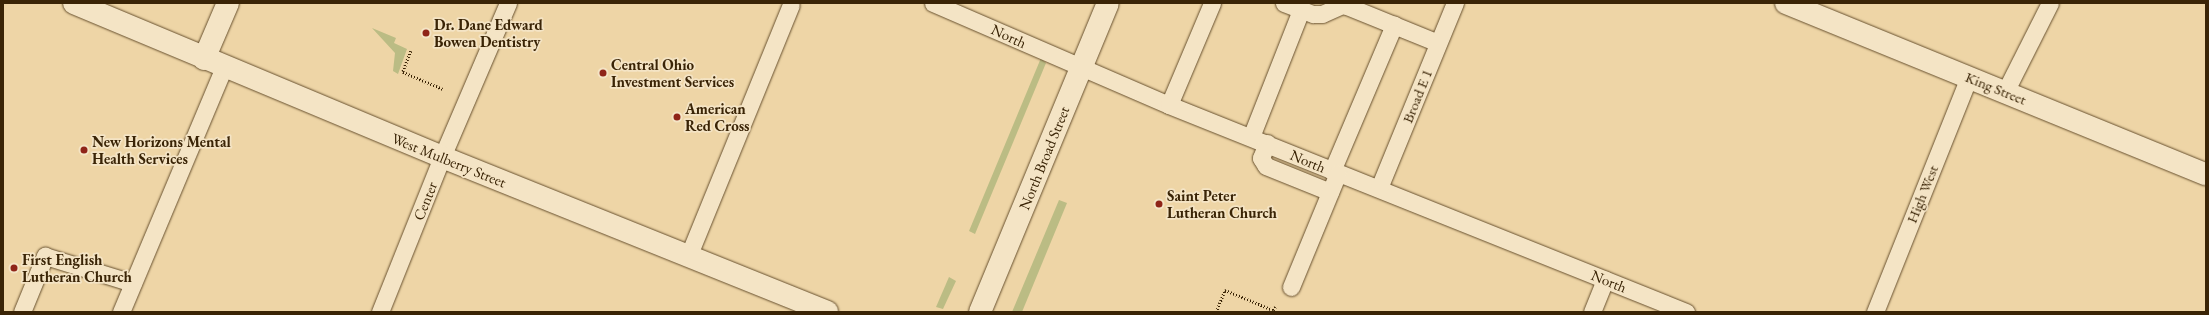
<!DOCTYPE html>
<html>
<head>
<meta charset="utf-8">
<style>
	body { margin:0 }
	#map { position:relative; width:2209px; height:315px; overflow:hidden; background:#eed5a6; font-family:"EB Garamond",serif }
	div>[style] { position:absolute }
	[style*='--x'] { left:calc(var(--x)*1px); top:calc(var(--y)*1px); width:calc(var(--w)*1px); rotate:calc(var(--a)*1deg) }
	.green>* { inset:0; background:#bbbc84 }
	.path>* { height:2.5px; margin-top:-1.25px; transform-origin:0; background:repeating-linear-gradient(90deg,#3a2406 0 1px,transparent 0 3px) }
	.roads { filter:drop-shadow(0 0 1px #67502e) drop-shadow(0 0 1px #67502e) }
	.service>* { height:17px; margin:-8.5px; padding:0 8.5px; transform-origin:8.5px; border-radius:8.5px; background:#f4e4c5 }
	.minor>* { height:22px; margin:-11px; padding:0 11px; transform-origin:11px; border-radius:11px; background:#f4e4c5 }
	.tertiary>* { height:22px; margin:-11px; padding:0 11px; transform-origin:11px; border-radius:11px; background:#f4e4c5 }
	.dots>* { width:11px; height:11px; translate:-50% -50%; box-sizing:border-box; border:2px solid #f4e4c5; border-radius:50% }
	span { translate:-50% -50%; white-space:nowrap; text-align:center; line-height:1.15; -webkit-text-stroke:3.5px #f4e4c5; paint-order:stroke }
	.poi-label { font-size:15px; color:#3a2406; font-weight:700 }
	.left { translate:0 -50%; text-align:left }
	.street-label { font-size:15px; color:#3a2406 }
	.frame { position:absolute; inset:0; border:4px solid #3a2406; pointer-events:none }
</style>
</head>
<body>
<div id="map">
	<div class="green">
		<i style="clip-path:polygon(372px 28px,396px 38px,394px 43px,407px 49px,398px 74px,393px 71px,395px 53px)"></i>
		<i style="clip-path:polygon(1041px 58px,1046px 63px,975px 234px,969px 231px)"></i>
		<i style="clip-path:polygon(1059px 200px,1067px 203px,1022px 312px,1012px 312px)"></i>
		<i style="clip-path:polygon(949px 277px,956px 281px,943px 309px,936px 307px)"></i>
	</div>
	<div class="path">
		<i style="--x:411;--y:51;--w:22;--a:111"></i>
		<i style="--x:403;--y:72;--w:43;--a:23"></i>
		<i style="--x:1216;--y:312;--w:24;--a:-68"></i>
		<i style="--x:1225;--y:290;--w:52;--a:22.6"></i>
		<i style="--x:1273;--y:310;--w:4;--a:-56"></i>
	</div>
	<div class="roads">
		<div class="service">
			<i style="--x:933;--y:3;--w:257;--a:23.4"></i>
			<i style="--x:1169;--y:105;--w:557;--a:21.82"></i>
			<i style="--x:1284;--y:3;--w:31;--a:21"></i>
			<i style="--x:1313;--y:14;--w:9;--a:0"></i>
			<i style="--x:1322;--y:14;--w:22;--a:-24"></i>
			<i style="--x:1342;--y:5;--w:5;--a:11"></i>
			<i style="--x:1347;--y:6;--w:98;--a:22.1"></i>
			<i style="--x:2005;--y:92;--w:100;--a:-63.2"></i>
			<i style="--x:1169;--y:105;--w:111;--a:-67.1"></i>
			<i style="--x:1251;--y:137;--w:136;--a:-68.5"></i>
			<i style="--x:1267;--y:143;--w:16;--a:112"></i>
			<i style="--x:1261;--y:158;--w:9;--a:58"></i>
			<i style="--x:1266;--y:166;--w:69;--a:22.1"></i>
			<i style="--x:1332;--y:171;--w:159;--a:-67"></i>
			<i style="--x:1379;--y:188;--w:200;--a:-67.7"></i>
			<i style="--x:688;--y:257;--w:272;--a:-67.8"></i>
			<i style="--x:1291;--y:287;--w:123;--a:-67.6"></i>
			<i style="--x:22;--y:312;--w:61;--a:-67.7"></i>
			<i style="--x:45;--y:256;--w:92;--a:17.1"></i>
			<i style="--x:121;--y:312;--w:266;--a:-67.2"></i>
			<i style="--x:380;--y:312;--w:167;--a:-68.2"></i>
			<i style="--x:442;--y:157;--w:168;--a:-66.8"></i>
			<i style="--x:1592;--y:312;--w:35;--a:-68"></i>
			<i style="--x:1875;--y:312;--w:253;--a:-68.2"></i>
		</div>
		<div class="minor">
			<i style="--x:74;--y:3;--w:399;--a:22.7"></i>
			<i style="--x:442;--y:157;--w:415;--a:21.9"></i>
			<i style="--x:1786;--y:3;--w:453;--a:22.2"></i>
			<i style="--x:204;--y:59;--w:61;--a:-66.8"></i>
		</div>
		<div class="tertiary">
			<i style="--x:980;--y:312;--w:334;--a:-67.5"></i>
		</div>
	</div>
	<div class="dots">
		<i style="left:426px;top:33px;background:#8f2418"></i>
		<i style="left:603px;top:73px;background:#8f2418"></i>
		<i style="left:677px;top:117px;background:#8f2418"></i>
		<i style="left:84px;top:150px;background:#8f2418"></i>
		<i style="left:1159px;top:204px;background:#8f2418"></i>
		<i style="left:14px;top:268px;background:#8f2418"></i>
	</div>
	<div class="poi-label">
		<span class="left" style="left:434px;top:33px">Dr. Dane Edward<br>Bowen Dentistry</span>
		<span class="left" style="left:611px;top:73px">Central Ohio<br>Investment Services</span>
		<span class="left" style="left:685px;top:117px">American<br>Red Cross</span>
		<span class="left" style="left:92px;top:150px">New Horizons Mental<br>Health Services</span>
		<span class="left" style="left:1167px;top:204px">Saint Peter<br>Lutheran Church</span>
		<span class="left" style="left:22px;top:268px">First English<br>Lutheran Church</span>
	</div>
	<div class="street-label">
		<span style="left:1009px;top:36px;rotate:25deg">North</span>
		<span style="left:1996px;top:88px;rotate:22deg">King Street</span>
		<span style="left:1417px;top:96px;rotate:-68deg">Broad E 1</span>
		<span style="left:1044px;top:158px;rotate:-68deg">North Broad Street</span>
		<span style="left:449px;top:160px;rotate:22deg">West Mulberry Street</span>
		<span style="left:1308px;top:161px;rotate:23deg">North</span>
		<span style="left:1922px;top:194px;rotate:-68deg">High West</span>
		<span style="left:425px;top:201px;rotate:-68deg">Center</span>
		<span style="left:1609px;top:281px;rotate:22deg">North</span>
	</div>
	<div class="frame"></div>
</div>
</body>
</html>
